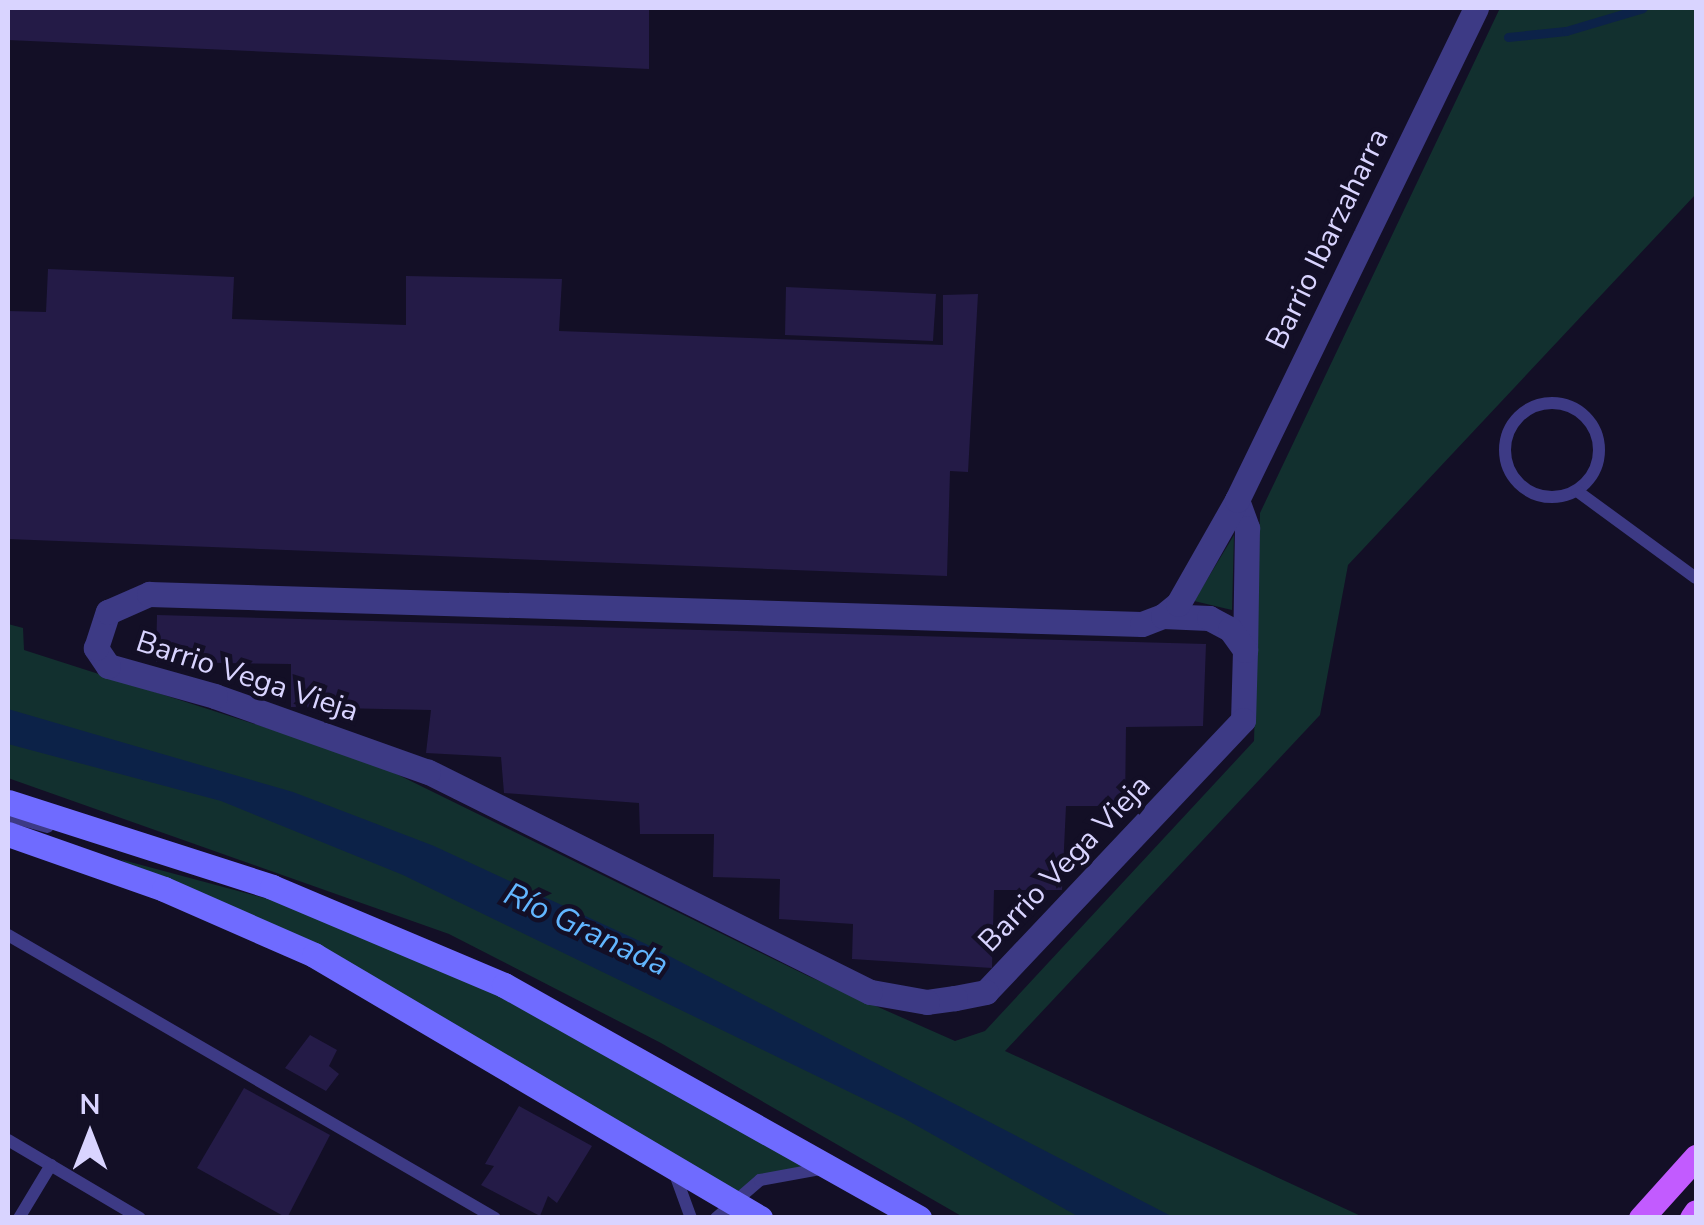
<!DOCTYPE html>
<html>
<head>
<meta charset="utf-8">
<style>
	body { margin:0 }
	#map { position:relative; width:1704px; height:1225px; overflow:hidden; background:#130f26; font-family:"Nunito Sans",sans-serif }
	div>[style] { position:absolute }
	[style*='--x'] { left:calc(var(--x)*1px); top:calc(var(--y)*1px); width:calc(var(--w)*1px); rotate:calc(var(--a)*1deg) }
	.green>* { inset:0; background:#12302f }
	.water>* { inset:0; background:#0c2248 }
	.stream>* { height:9px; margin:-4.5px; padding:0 4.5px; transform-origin:4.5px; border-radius:4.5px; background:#0c2248 }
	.building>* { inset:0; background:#241b47 }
	.lane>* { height:12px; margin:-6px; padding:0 6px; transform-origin:6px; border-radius:6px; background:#3d3a85 }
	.lane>.ring { margin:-6px; padding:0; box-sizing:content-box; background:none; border:12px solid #3d3a85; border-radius:50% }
	.street>* { height:25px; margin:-12.5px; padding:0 12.5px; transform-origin:12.5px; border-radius:12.5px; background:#3d3a85 }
	.secondary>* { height:25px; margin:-12.5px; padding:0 12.5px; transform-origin:12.5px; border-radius:12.5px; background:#6f6bff }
	.primary>* { height:25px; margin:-12.5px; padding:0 12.5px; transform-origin:12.5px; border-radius:12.5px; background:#c25bff }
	span { translate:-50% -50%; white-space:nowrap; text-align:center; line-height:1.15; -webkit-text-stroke:9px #130f26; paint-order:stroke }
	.street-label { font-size:30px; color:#d9d4ff }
	.water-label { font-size:32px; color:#62b6ff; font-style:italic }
	.frame { position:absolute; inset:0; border:10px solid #d9d4ff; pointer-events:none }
	.north { position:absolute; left:40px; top:1085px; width:100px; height:100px; -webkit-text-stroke:8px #130f26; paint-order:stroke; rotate:0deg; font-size:28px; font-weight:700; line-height:40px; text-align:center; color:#d9d4ff }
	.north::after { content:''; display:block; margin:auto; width:35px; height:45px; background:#d9d4ff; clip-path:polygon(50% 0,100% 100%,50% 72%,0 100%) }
</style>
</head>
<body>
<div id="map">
	<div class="green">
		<i style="clip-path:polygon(1500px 8px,1696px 8px,1696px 194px,1348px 565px,1320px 715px,1005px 1051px,1363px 1217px,963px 1217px,661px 1043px,449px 934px,8px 778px,8px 624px,23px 628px,24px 650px,370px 761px,808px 976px,955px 1041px,985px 1031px,1254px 741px,1260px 513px)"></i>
		<i style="clip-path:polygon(1234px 535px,1232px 610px,1194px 601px)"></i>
		<i style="clip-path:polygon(119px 859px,376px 928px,832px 1169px,786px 1171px,731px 1200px,370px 984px)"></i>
	</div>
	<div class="water">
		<i style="clip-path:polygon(8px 709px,293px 792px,434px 846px,646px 944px,1173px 1217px,1079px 1217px,905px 1119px,403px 875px,221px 801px,8px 744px)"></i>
	</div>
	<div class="stream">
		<i style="--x:1508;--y:37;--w:58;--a:-5.9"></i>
		<i style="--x:1566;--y:31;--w:80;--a:-16.6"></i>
	</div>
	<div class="building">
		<i style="clip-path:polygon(8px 8px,649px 8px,649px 69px,8px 40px)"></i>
		<i style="clip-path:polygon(48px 269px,234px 277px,232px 319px,406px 325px,406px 276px,562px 279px,559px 331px,943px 345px,943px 295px,978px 294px,968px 472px,950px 471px,947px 576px,8px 539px,8px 311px,46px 312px)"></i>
		<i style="clip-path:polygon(786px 287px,936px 294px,933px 341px,785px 335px)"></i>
		<i style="clip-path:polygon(157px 615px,1206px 644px,1203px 726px,1126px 727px,1125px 806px,1066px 806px,1062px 890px,994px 890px,992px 968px,852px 959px,853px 924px,779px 919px,780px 879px,713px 877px,714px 834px,640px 834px,639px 803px,504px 793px,501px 757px,426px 753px,431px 710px,291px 707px,291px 664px,156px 662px)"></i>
		<i style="clip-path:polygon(310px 1035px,337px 1050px,329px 1066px,339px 1074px,326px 1091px,285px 1068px)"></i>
		<i style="clip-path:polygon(244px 1088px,330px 1135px,287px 1218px,197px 1168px)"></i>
		<i style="clip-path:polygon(519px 1106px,592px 1146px,557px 1203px,548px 1196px,540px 1216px,481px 1185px,494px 1166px,485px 1164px)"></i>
	</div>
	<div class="lane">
		<i class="ring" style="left:1505px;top:403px;width:82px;height:82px"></i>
		<i style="--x:1577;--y:491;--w:147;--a:36.2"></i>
		<i style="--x:8;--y:816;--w:41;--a:15.4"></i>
		<i style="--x:8;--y:935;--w:563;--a:30.16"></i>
		<i style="--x:8;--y:1140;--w:153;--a:30.6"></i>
		<i style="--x:676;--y:1177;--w:44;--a:69.9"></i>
		<i style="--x:19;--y:1218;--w:62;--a:-58.9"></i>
		<i style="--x:716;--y:1218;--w:58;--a:-40.8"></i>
		<i style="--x:760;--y:1180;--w:61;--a:-10.4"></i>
	</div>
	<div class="street">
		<i style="--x:1237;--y:500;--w:30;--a:70"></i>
		<i style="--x:1247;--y:528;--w:122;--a:90.9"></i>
		<i style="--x:1245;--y:650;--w:70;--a:91.6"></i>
		<i style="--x:1243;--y:720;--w:374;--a:133.4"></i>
		<i style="--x:986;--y:992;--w:32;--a:169"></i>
		<i style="--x:955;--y:998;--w:28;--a:172"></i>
		<i style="--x:927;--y:1002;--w:58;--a:-170"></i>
		<i style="--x:870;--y:992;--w:494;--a:-153.5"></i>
		<i style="--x:428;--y:772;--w:226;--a:-160.4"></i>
		<i style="--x:215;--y:696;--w:111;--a:-164.3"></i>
		<i style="--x:108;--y:666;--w:22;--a:-124"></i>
		<i style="--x:96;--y:648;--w:38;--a:-72"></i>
		<i style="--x:108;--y:612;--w:45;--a:-23.7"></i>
		<i style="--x:149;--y:594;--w:993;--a:1.73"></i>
		<i style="--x:1142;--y:624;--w:22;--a:-21"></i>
		<i style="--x:1163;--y:616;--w:46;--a:2.5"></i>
		<i style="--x:1209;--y:618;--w:24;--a:28"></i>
		<i style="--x:1230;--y:629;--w:26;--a:54"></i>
		<i style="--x:1163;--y:616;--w:19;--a:-39"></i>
		<i style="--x:1178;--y:604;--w:120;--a:-60.4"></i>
		<i style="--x:1237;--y:500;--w:547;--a:-64.09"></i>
	</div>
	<div class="secondary">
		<i style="--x:8;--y:802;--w:277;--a:17.8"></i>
		<i style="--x:272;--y:887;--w:252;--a:22.9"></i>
		<i style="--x:504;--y:985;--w:476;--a:29.3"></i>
		<i style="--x:8;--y:834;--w:165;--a:19.4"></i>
		<i style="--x:164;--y:889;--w:164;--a:23.7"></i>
		<i style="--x:314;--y:955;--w:518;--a:30.53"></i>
	</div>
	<div class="primary">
		<i style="--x:1641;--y:1218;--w:82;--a:-48"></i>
		<i style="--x:1692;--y:1218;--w:7;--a:-56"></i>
	</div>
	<div class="street-label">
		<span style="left:1328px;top:239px;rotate:-64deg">Barrio Ibarzaharra</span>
		<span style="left:247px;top:677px;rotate:18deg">Barrio Vega Vieja</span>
		<span style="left:1065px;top:864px;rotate:-46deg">Barrio Vega Vieja</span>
	</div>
	<div class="water-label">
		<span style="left:586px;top:930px;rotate:25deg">Río Granada</span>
	</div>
	<div class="frame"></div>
	<div class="north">N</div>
</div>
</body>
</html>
